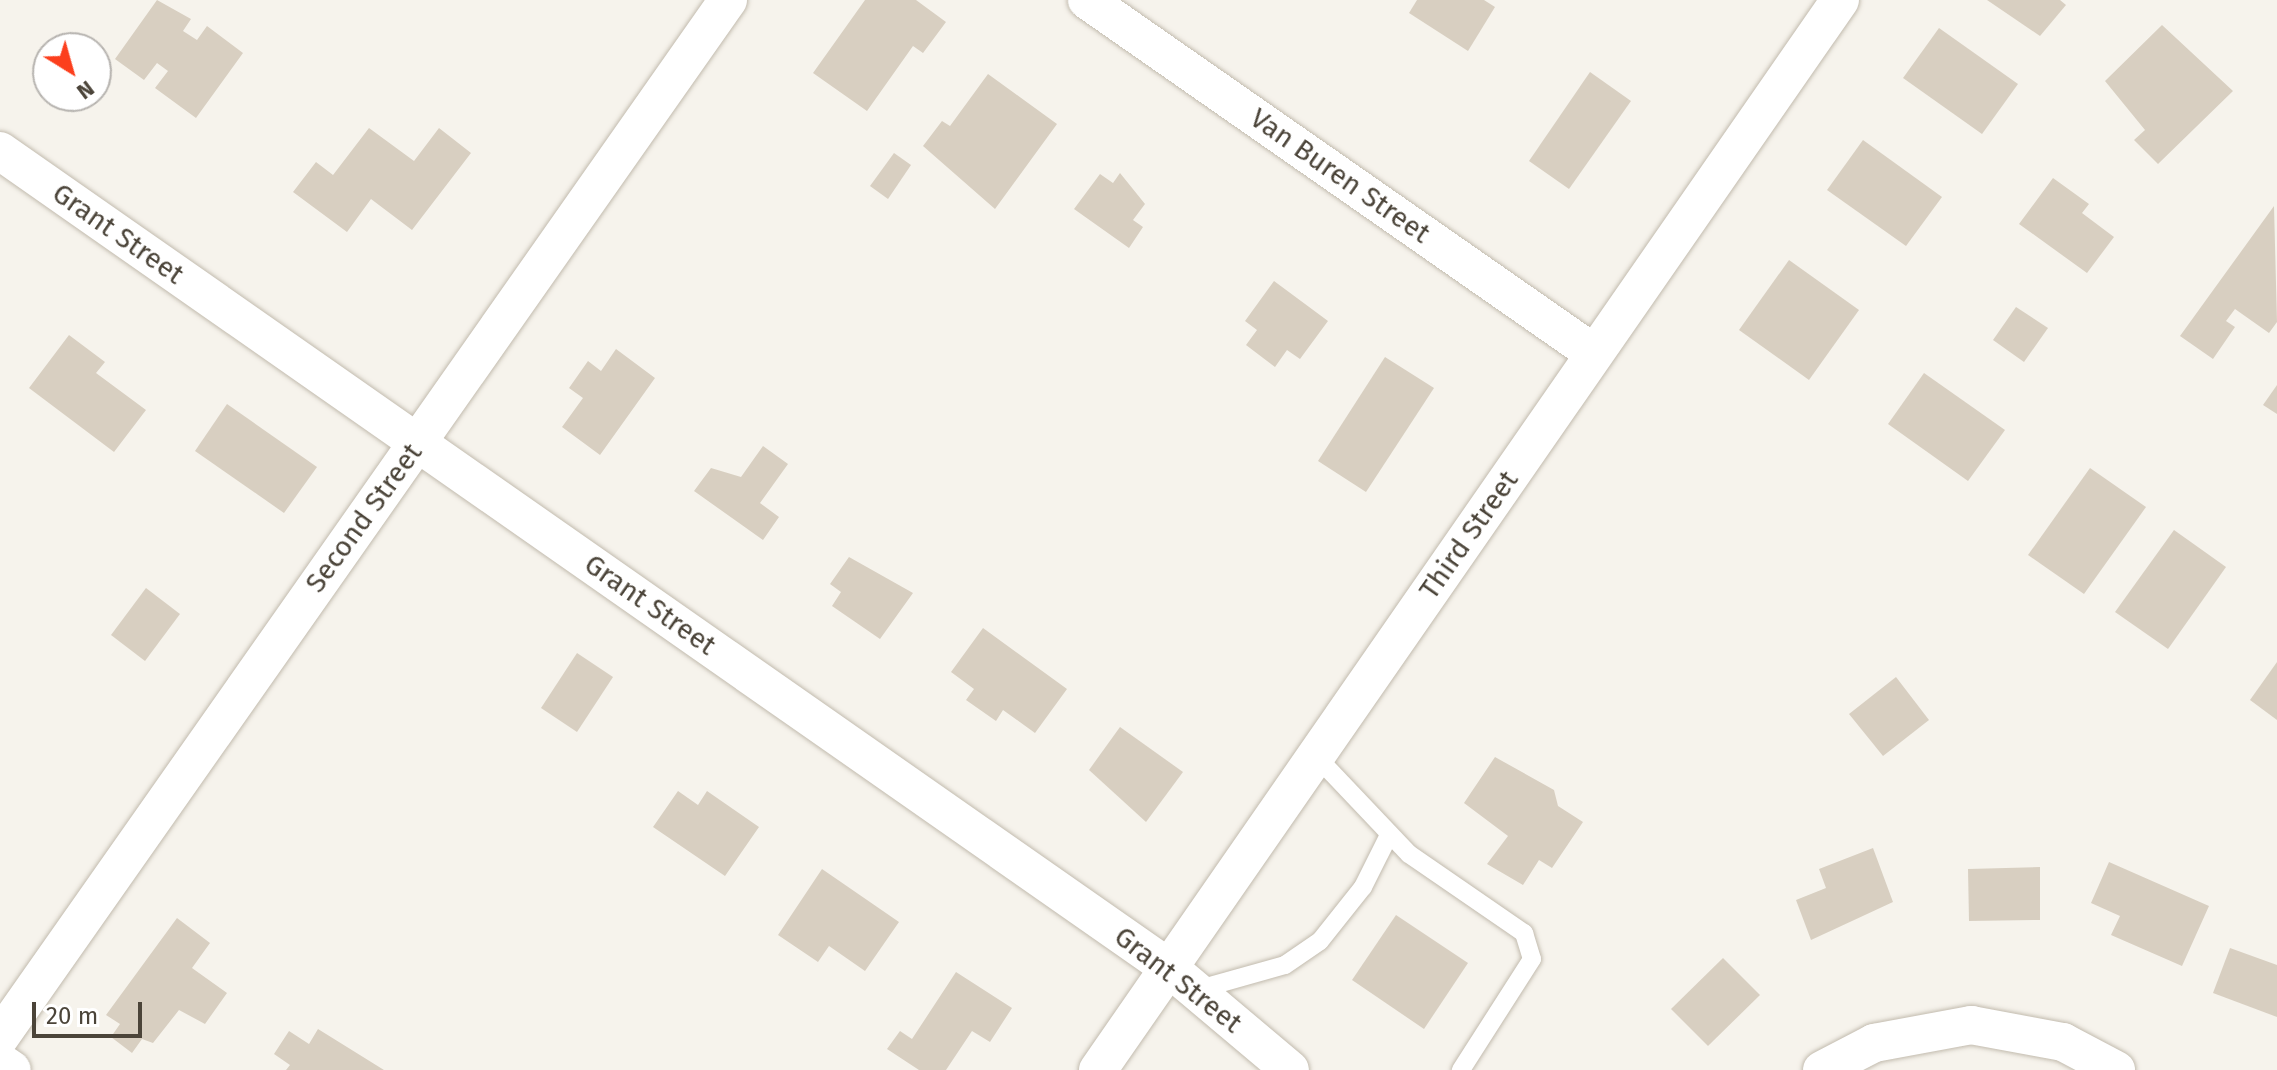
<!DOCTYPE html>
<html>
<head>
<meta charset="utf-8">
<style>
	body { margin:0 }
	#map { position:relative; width:2277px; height:1070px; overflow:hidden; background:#f6f3ec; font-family:"Fira Sans",sans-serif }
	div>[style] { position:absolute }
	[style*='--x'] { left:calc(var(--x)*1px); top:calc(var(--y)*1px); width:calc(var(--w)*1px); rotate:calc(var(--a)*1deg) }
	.building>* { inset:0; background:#d8cfc1 }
	.roads { filter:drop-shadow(0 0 2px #c2bbae) drop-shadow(0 0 2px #c2bbae) }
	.lane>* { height:18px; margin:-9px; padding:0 9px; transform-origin:9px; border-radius:9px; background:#fff }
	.street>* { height:38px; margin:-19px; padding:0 19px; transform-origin:19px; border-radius:19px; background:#fff }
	span { translate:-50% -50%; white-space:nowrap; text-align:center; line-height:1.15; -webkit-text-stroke:6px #fff; paint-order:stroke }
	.street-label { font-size:28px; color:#4b4439 }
	.north { position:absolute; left:32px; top:32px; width:80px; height:80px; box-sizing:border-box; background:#fff; border:2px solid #b7b4b0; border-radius:50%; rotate:143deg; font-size:22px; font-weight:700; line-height:32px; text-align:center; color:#4b4439 }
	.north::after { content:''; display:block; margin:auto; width:28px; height:36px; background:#fc3f1d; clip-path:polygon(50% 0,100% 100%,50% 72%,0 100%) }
	.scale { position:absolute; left:32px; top:1002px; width:110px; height:36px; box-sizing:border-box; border:4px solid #4b4439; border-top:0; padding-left:10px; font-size:24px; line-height:28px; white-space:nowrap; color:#4b4439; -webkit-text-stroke:6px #fff; paint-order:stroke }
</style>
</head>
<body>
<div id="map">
	<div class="building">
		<i style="clip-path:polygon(157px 0,191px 19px,183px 31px,197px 40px,207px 26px,243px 53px,196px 118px,155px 88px,168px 71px,157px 63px,144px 80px,115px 59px)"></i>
		<i style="clip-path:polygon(865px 0,916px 0,946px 22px,923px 53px,913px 46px,867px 111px,813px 73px)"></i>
		<i style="clip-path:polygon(1417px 0,1484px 0,1495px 7px,1468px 51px,1409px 13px)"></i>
		<i style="clip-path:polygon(1987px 0,2060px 0,2066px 5px,2040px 36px)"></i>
		<i style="clip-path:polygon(2162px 25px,2233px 91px,2158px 164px,2134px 140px,2145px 130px,2105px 81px)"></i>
		<i style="clip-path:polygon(1939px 28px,2018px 84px,1982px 134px,1903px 78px)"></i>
		<i style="clip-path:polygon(1590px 72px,1631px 101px,1569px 189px,1529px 161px)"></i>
		<i style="clip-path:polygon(988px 74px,1057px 124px,995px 209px,923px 146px,942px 121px,950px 126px)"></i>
		<i style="clip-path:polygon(369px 128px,414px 161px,439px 128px,471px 153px,412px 230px,371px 199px,347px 232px,293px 192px,316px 162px,333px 175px)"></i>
		<i style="clip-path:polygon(1863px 140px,1942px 197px,1906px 246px,1827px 190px)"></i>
		<i style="clip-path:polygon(894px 153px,911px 165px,888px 199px,870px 186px)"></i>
		<i style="clip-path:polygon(1120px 173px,1145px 204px,1133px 220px,1143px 227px,1129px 248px,1074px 209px,1100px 174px,1113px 183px)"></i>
		<i style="clip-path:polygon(2053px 178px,2089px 204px,2082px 213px,2114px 237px,2087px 273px,2019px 224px)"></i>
		<i style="clip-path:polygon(2274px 206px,2277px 322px,2269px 333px,2235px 309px,2226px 321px,2235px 327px,2213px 359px,2180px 336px)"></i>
		<i style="clip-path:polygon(1789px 260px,1859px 310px,1809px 380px,1739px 330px)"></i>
		<i style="clip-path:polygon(1274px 281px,1328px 321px,1300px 359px,1287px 350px,1275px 367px,1246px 345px,1257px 330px,1245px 321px)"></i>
		<i style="clip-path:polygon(2016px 307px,2048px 328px,2024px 362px,1993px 340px)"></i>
		<i style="clip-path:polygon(69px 335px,105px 362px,96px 373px,146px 410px,114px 452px,29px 388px)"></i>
		<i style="clip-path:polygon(616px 349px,655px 378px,600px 455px,562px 427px,583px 398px,569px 388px,588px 361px,601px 371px)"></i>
		<i style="clip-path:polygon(1385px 357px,1434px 388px,1366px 492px,1318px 461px)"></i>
		<i style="clip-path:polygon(1924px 373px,2005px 430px,1968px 481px,1888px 424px)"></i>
		<i style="clip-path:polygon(2277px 385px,2277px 414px,2263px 405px)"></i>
		<i style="clip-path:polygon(227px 404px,317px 467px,284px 513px,195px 451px)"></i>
		<i style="clip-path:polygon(763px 446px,788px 464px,760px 503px,779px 517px,763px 540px,694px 491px,711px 468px,741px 477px)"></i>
		<i style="clip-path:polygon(2090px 468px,2146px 507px,2084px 594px,2028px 555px)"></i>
		<i style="clip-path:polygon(2174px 530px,2226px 567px,2168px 649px,2115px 612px)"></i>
		<i style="clip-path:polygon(849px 557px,913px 593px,880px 639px,832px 606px,841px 592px,830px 584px)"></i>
		<i style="clip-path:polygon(146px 588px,180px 614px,145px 661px,111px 635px)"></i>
		<i style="clip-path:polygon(983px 628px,1067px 689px,1035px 733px,1003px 710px,996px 721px,966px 700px,974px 689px,951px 672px)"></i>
		<i style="clip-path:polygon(577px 653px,613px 677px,577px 732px,541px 708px)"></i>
		<i style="clip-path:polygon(2277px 662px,2277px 720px,2250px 700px)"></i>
		<i style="clip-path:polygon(1896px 677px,1929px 720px,1883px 756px,1849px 714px)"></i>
		<i style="clip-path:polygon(1120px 727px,1183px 772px,1146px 822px,1089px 770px)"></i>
		<i style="clip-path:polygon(1495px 757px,1554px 790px,1558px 806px,1583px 822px,1552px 868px,1539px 860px,1523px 885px,1487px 864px,1508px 836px,1464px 803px)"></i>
		<i style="clip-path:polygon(678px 791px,698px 805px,707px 791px,759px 827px,725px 876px,653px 827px)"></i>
		<i style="clip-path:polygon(1873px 848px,1893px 902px,1811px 940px,1796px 900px,1826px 888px,1819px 869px)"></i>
		<i style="clip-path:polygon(2109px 862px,2209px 906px,2182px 966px,2111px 935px,2120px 916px,2091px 903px)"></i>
		<i style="clip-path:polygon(2040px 867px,2040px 920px,1969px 921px,1968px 869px)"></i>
		<i style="clip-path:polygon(822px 869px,899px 922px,865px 971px,829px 946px,818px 962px,778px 935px)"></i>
		<i style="clip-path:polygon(1396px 915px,1468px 963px,1424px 1029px,1352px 980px)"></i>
		<i style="clip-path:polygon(177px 918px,210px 943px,192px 968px,227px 993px,205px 1024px,179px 1010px,153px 1043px,142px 1039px,132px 1053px,111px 1037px,120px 1024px,106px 1015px)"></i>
		<i style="clip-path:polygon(2230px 948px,2277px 965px,2277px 1017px,2213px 993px)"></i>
		<i style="clip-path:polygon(1723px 958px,1760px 995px,1708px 1046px,1671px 1009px)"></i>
		<i style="clip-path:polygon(956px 972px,1012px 1008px,990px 1042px,972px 1031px,946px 1070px,919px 1070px,887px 1049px,900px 1031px,912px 1039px)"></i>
		<i style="clip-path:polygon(318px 1029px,384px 1070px,286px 1070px,290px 1065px,274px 1054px,289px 1031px,309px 1044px)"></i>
	</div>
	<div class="roads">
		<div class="lane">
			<i style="--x:1316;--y:756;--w:135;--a:46.5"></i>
			<i style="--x:1409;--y:854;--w:140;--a:34.5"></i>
			<i style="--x:1524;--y:933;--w:27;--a:73"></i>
			<i style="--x:1532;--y:959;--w:132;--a:122.6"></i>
			<i style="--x:1196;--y:990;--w:92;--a:-15.7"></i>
			<i style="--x:1285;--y:965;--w:42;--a:-34.4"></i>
			<i style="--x:1320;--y:941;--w:69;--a:-51.5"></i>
			<i style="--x:1363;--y:887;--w:56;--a:-63.4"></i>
		</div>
		<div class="street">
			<i style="--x:1087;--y:0;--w:616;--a:34.88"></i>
			<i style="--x:0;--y:151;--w:1426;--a:34.95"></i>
			<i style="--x:1169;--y:968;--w:158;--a:40.1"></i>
			<i style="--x:0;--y:1037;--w:1267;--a:-54.93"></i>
			<i style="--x:0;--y:1062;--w:14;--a:34"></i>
			<i style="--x:1098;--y:1070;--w:1302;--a:-55.26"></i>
			<i style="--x:1822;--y:1070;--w:59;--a:-27.4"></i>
			<i style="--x:1874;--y:1043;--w:99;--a:-10.5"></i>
			<i style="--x:1971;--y:1025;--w:94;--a:10.5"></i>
			<i style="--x:2063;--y:1042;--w:60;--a:27.8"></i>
		</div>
	</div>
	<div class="street-label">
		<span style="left:1340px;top:176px;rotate:35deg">Van Buren Street</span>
		<span style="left:118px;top:234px;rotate:35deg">Grant Street</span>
		<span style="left:364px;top:518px;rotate:-54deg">Second Street</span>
		<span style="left:1469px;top:535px;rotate:-55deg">Third Street</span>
		<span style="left:650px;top:605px;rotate:35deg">Grant Street</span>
		<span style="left:1178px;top:980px;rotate:38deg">Grant Street</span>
	</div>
	<div class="north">N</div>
	<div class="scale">20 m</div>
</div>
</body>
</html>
